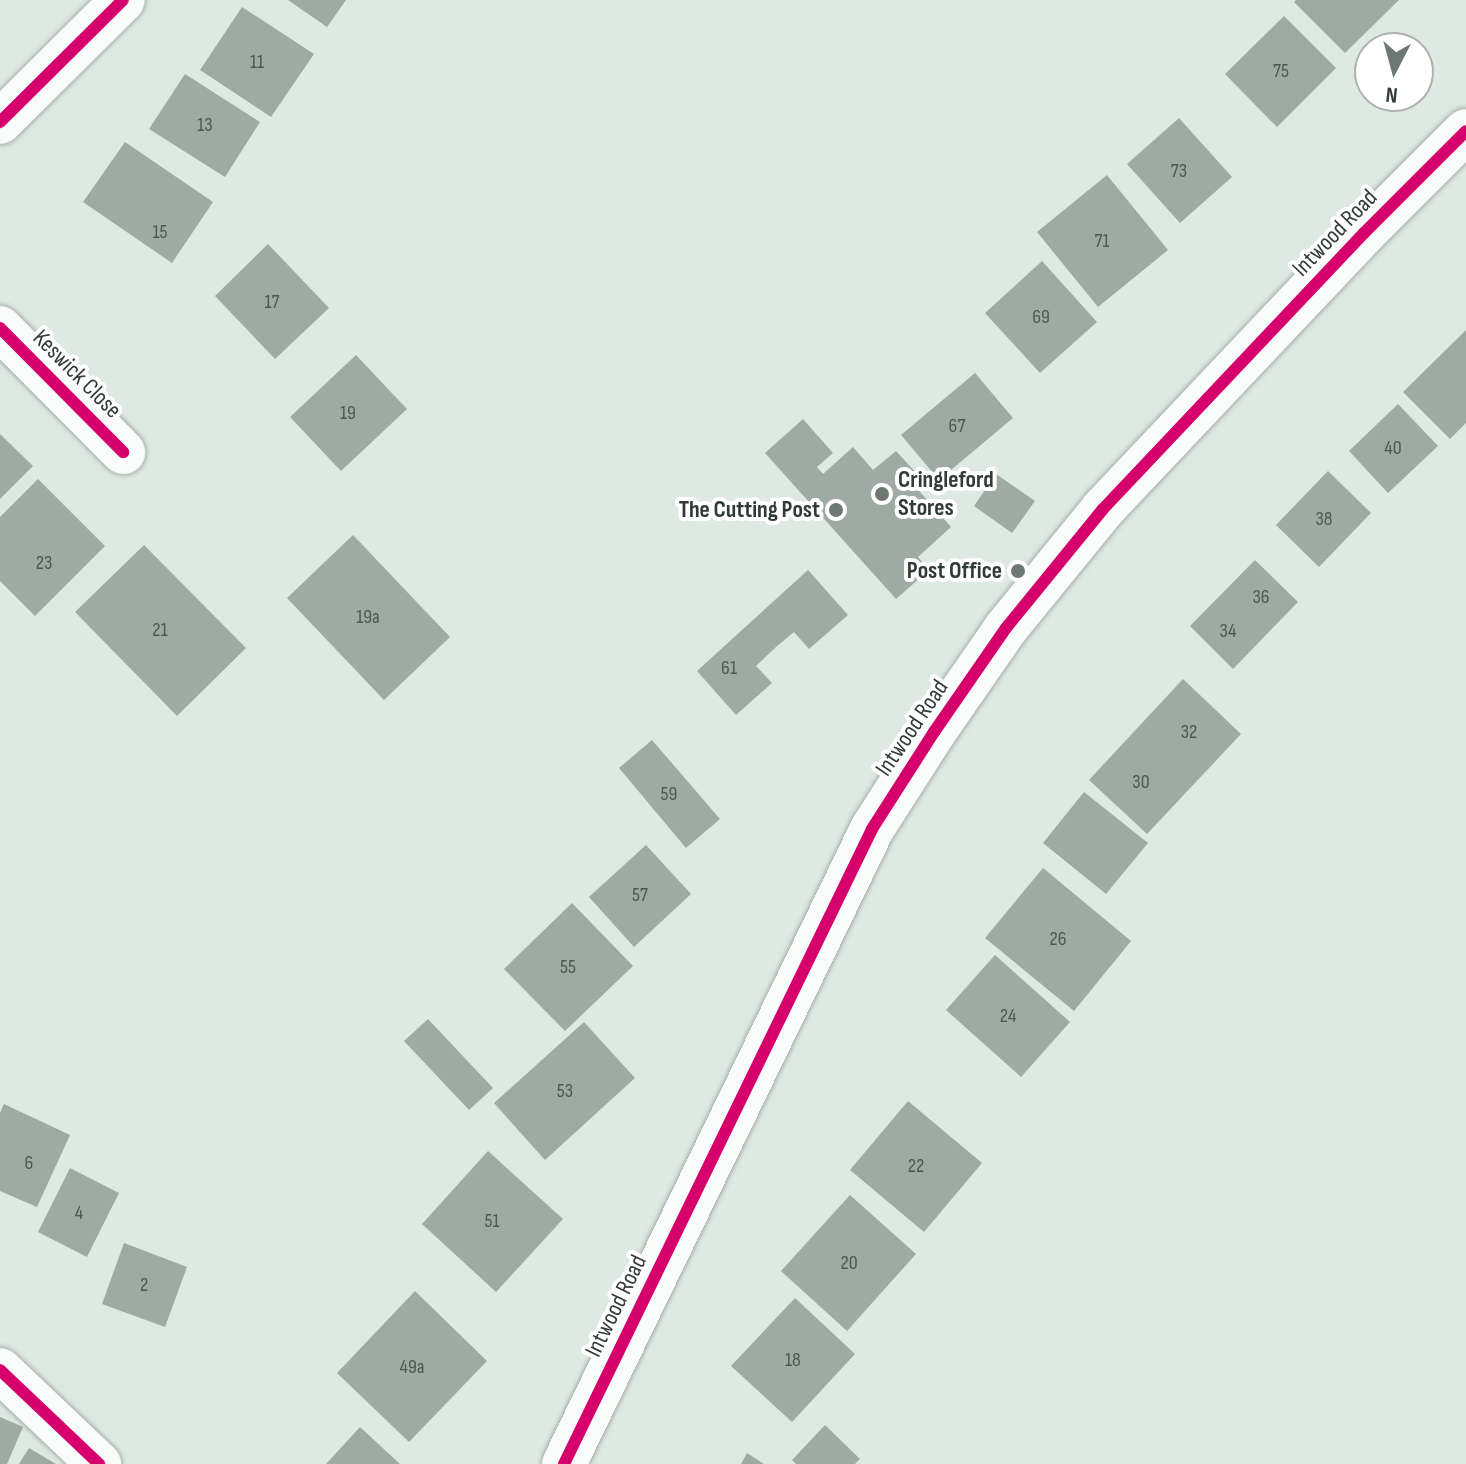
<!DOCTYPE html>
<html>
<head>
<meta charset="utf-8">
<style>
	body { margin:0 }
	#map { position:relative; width:1466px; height:1464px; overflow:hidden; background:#dde9e2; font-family:"Sofia Sans Condensed",sans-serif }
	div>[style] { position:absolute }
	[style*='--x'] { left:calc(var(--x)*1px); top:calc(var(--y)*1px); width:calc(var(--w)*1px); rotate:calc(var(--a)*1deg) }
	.building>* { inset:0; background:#a0aaa4 }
	.roads { filter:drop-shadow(0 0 2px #a5aea9) drop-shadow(0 0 2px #a5aea9) }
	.minor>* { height:44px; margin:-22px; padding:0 22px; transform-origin:22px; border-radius:22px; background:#fafcfb }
	.tertiary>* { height:44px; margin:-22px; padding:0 22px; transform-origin:22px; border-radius:22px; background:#fafcfb }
	.cycleway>* { height:12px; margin:-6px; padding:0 6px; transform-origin:6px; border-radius:6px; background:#d6006c }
	.dots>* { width:22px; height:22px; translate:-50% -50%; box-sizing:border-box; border:4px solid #fff; border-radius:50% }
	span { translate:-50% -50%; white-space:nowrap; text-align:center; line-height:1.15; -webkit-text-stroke:8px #fff; paint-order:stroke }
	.number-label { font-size:20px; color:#4e5752 }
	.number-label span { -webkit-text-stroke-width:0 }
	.street-label { font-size:24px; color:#323b36 }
	.poi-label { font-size:24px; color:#323b36; font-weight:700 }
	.left { translate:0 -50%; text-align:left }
	.right { translate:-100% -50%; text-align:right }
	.north { position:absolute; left:1354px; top:32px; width:80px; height:80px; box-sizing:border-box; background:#fff; border:2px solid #adb1af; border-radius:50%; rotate:186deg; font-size:22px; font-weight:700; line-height:32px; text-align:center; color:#323b36 }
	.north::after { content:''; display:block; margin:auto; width:28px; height:36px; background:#6e7872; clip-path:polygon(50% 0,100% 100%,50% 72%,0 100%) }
</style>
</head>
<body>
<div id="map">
	<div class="building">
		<i style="clip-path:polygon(288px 0,346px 0,327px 27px)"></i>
		<i style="clip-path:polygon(1296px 0,1399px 0,1345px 53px,1294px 2px)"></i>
		<i style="clip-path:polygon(242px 7px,314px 54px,271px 117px,200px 70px)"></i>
		<i style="clip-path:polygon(1284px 16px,1336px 68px,1277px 127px,1225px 74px)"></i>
		<i style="clip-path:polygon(185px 74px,260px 122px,225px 177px,149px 129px)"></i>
		<i style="clip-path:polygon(1179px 118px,1232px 177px,1180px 223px,1127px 164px)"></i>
		<i style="clip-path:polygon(125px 142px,213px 202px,172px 263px,83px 202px)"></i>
		<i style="clip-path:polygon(1107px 175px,1168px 250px,1098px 307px,1037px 232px)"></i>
		<i style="clip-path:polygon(268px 244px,329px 308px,275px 359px,215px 296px)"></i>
		<i style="clip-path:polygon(1042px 261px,1097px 322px,1040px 373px,985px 313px)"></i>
		<i style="clip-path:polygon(1466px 330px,1466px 423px,1450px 439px,1403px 392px)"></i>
		<i style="clip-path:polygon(356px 355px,407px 409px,341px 471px,290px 417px)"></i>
		<i style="clip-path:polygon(975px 373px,1013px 418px,939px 480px,901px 435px)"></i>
		<i style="clip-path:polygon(1398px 404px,1438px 446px,1388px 493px,1349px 451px)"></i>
		<i style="clip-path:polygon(803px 419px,833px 453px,817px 467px,823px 474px,853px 447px,873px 470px,896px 451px,920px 477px,913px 484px,951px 527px,918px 557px,929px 570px,896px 599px,765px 453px)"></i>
		<i style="clip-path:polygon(0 434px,33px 466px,0 499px)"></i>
		<i style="clip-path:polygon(1328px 471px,1371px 513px,1319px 567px,1276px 525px)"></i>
		<i style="clip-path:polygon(996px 474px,1035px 501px,1012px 533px,974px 506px)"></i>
		<i style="clip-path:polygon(38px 479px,105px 546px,35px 616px,0 581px,0 517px)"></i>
		<i style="clip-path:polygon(353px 535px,450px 637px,384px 700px,287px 598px)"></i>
		<i style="clip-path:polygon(144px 545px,246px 648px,177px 716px,75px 612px)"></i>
		<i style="clip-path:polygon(1255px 560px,1298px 602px,1233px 669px,1190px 626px)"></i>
		<i style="clip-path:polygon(808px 570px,848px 615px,809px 649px,794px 632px,776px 647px,756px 666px,772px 683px,736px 715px,697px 671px)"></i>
		<i style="clip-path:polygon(1183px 679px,1241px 734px,1147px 834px,1089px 780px)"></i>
		<i style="clip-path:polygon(652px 740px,720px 819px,686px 848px,619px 768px)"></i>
		<i style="clip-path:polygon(1084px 792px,1148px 843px,1106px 894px,1043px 843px)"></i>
		<i style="clip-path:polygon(646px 845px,691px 894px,634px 947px,589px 897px)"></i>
		<i style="clip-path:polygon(1043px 868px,1131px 941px,1074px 1011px,985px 938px)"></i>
		<i style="clip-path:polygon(572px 903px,633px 966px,565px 1031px,504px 969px)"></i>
		<i style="clip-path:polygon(995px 955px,1070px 1022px,1021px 1077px,946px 1010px)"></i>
		<i style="clip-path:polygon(428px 1019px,493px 1088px,469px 1110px,404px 1041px)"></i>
		<i style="clip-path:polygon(584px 1022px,635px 1078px,545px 1160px,494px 1103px)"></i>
		<i style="clip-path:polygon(908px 1101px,982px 1163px,924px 1232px,850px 1170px)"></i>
		<i style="clip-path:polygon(4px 1104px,70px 1135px,37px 1207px,0 1191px,0 1113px)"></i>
		<i style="clip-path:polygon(488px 1151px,563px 1219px,496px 1292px,422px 1224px)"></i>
		<i style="clip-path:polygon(70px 1168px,119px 1193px,87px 1257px,38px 1232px)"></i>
		<i style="clip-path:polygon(850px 1195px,916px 1254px,847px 1331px,781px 1271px)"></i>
		<i style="clip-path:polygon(124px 1243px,187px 1267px,165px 1327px,102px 1304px)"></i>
		<i style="clip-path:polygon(415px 1291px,487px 1361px,409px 1442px,337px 1373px)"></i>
		<i style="clip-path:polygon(795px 1298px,855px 1354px,792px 1422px,731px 1366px)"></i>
		<i style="clip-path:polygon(0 1417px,23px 1427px,7px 1464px,0 1464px)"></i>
		<i style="clip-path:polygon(825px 1425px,860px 1459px,855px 1464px,796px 1464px,792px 1460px)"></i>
		<i style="clip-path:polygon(360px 1427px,400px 1464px,326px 1464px)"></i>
		<i style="clip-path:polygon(29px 1448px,56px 1464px,19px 1464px)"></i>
		<i style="clip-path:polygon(747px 1453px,764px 1464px,741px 1464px)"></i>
	</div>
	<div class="roads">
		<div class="minor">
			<i style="--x:0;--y:122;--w:173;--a:-44.8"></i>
			<i style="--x:0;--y:328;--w:175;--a:45.2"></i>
			<i style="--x:0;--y:1370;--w:137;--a:43.5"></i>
		</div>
		<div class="tertiary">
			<i style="--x:564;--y:1464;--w:706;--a:-64.12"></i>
			<i style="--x:872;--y:829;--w:115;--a:-57.4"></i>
			<i style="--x:934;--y:732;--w:126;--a:-55.3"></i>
			<i style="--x:1006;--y:628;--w:154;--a:-50.8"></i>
			<i style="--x:1103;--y:509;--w:380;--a:-46.6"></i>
			<i style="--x:1364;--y:233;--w:144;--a:-45"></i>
		</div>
	</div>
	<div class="cycleway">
		<i style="--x:0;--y:122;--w:173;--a:-44.8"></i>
		<i style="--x:0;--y:328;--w:175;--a:45.2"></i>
		<i style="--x:0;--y:1370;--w:137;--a:43.5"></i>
		<i style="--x:564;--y:1464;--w:706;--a:-64.12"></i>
		<i style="--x:872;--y:829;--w:115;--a:-57.4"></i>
		<i style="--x:934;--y:732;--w:126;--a:-55.3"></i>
		<i style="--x:1006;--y:628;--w:154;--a:-50.8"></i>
		<i style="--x:1103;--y:509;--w:380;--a:-46.6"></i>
		<i style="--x:1364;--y:233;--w:144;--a:-45"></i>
	</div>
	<div class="dots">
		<i style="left:882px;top:494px;background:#6e7872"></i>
		<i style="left:836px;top:510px;background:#6e7872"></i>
		<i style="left:1018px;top:571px;background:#6e7872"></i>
	</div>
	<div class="number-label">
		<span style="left:257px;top:62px">11</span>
		<span style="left:1281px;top:71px">75</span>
		<span style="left:205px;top:125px">13</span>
		<span style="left:1179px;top:171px">73</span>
		<span style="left:160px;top:232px">15</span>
		<span style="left:1102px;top:241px">71</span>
		<span style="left:272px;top:302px">17</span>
		<span style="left:1041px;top:317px">69</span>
		<span style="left:348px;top:413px">19</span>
		<span style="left:957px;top:426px">67</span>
		<span style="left:1393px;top:448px">40</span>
		<span style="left:1324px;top:519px">38</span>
		<span style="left:44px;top:563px">23</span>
		<span style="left:1261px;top:597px">36</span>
		<span style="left:368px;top:617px">19a</span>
		<span style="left:160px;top:630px">21</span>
		<span style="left:1228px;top:631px">34</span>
		<span style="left:729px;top:668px">61</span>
		<span style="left:1189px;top:732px">32</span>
		<span style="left:1141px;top:782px">30</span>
		<span style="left:669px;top:794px">59</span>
		<span style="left:640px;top:895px">57</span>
		<span style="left:1058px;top:939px">26</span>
		<span style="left:568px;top:967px">55</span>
		<span style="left:1008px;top:1016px">24</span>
		<span style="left:565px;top:1091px">53</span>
		<span style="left:29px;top:1163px">6</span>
		<span style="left:916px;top:1166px">22</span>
		<span style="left:79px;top:1213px">4</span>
		<span style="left:492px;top:1221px">51</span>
		<span style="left:849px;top:1263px">20</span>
		<span style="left:144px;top:1285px">2</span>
		<span style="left:793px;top:1360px">18</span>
		<span style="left:412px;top:1367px">49a</span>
	</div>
	<div class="street-label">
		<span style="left:1335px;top:233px;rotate:-46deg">Intwood Road</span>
		<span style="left:77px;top:374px;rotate:45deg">Keswick Close</span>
		<span style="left:912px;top:728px;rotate:-56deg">Intwood Road</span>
		<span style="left:616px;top:1306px;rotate:-64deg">Intwood Road</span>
	</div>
	<div class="poi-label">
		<span class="left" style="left:898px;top:494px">Cringleford<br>Stores</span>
		<span class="right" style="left:820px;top:510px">The Cutting Post</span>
		<span class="right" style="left:1002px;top:571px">Post Office</span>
	</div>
	<div class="north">N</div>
</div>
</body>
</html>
